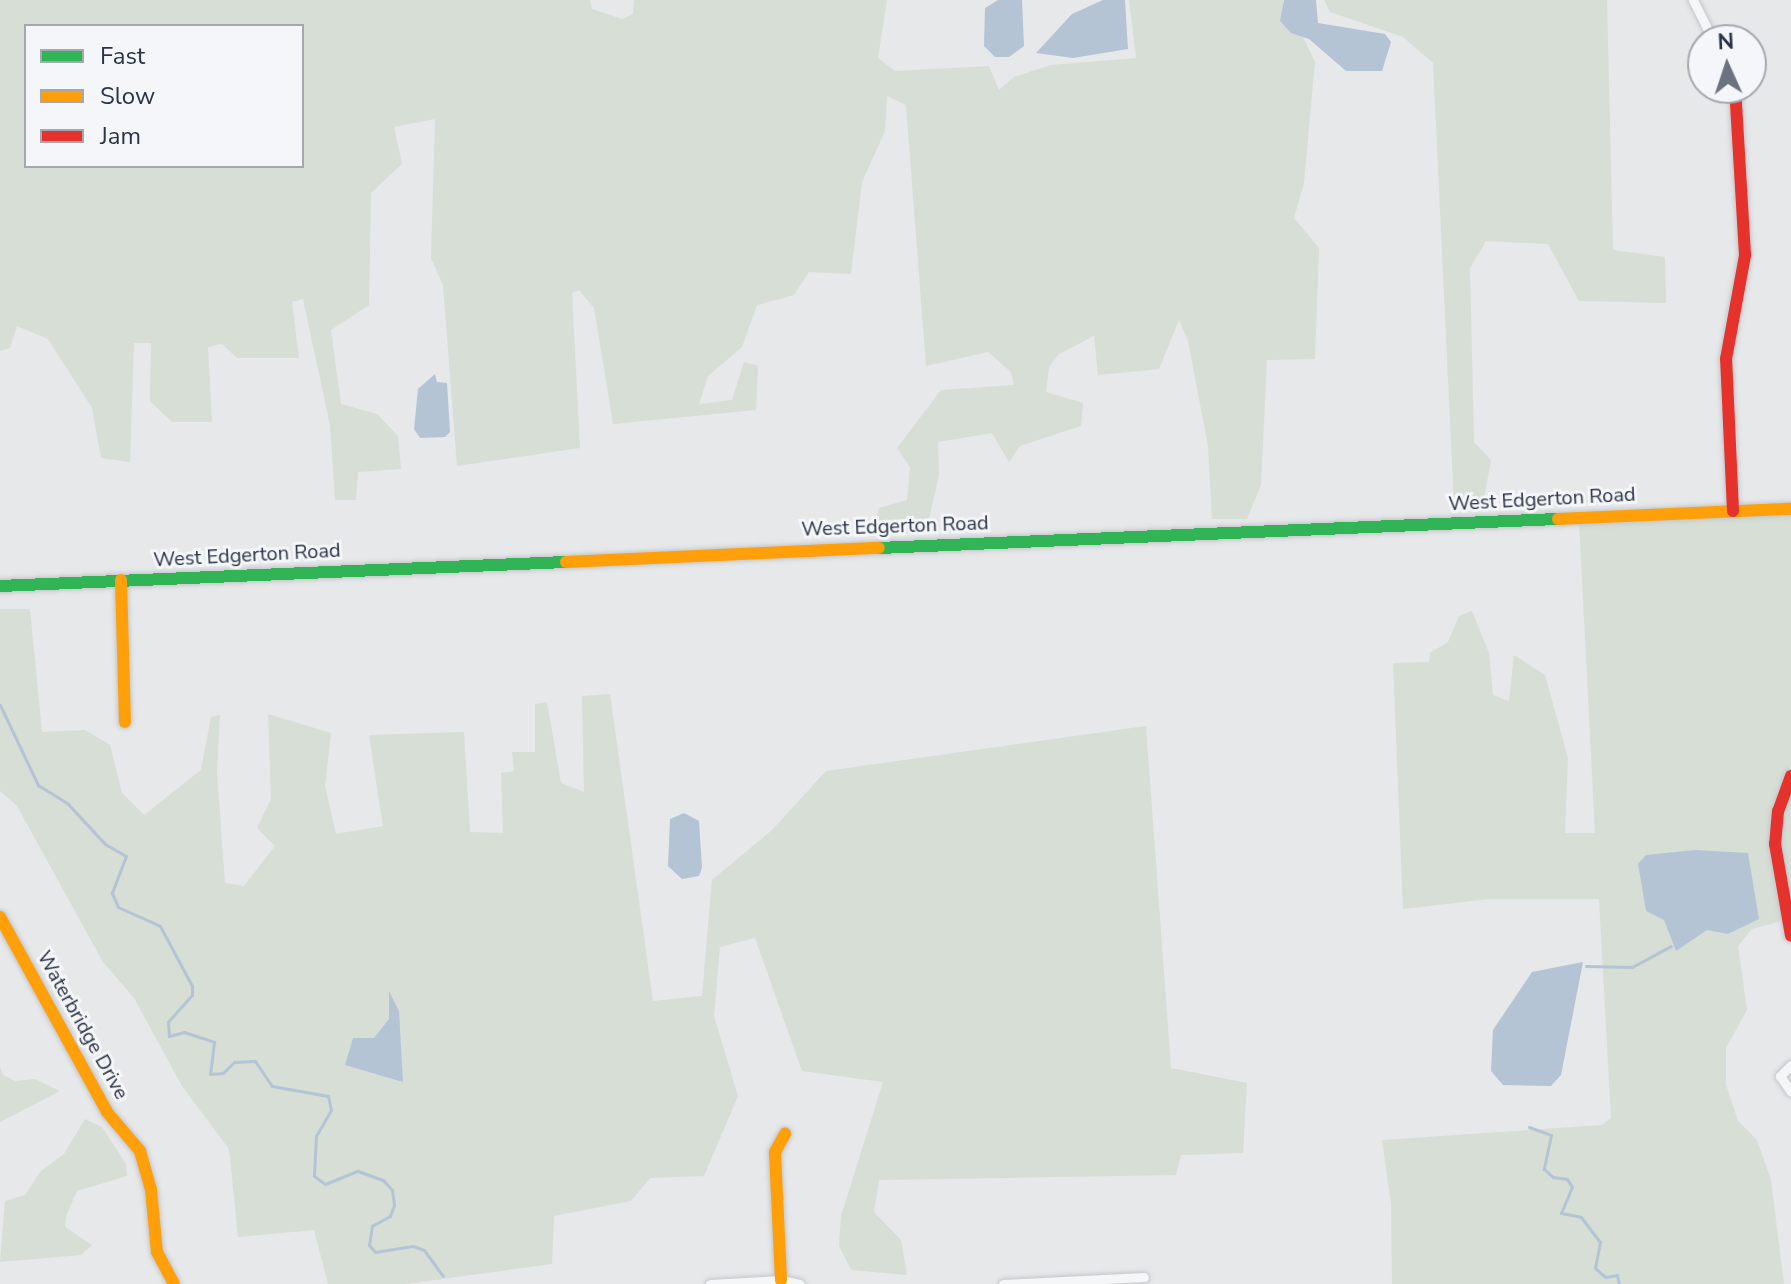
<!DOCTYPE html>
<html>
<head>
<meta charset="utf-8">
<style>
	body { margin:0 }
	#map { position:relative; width:1791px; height:1284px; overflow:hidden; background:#e6e8ea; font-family:"Nunito Sans",sans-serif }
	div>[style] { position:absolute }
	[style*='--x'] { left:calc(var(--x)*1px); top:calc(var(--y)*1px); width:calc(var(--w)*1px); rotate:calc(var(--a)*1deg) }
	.green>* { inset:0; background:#d6ded6 }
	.water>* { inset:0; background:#b4c4d5 }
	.stream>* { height:3px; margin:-1.5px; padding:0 1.5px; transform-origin:1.5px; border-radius:1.5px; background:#b4c4d5 }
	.roads { filter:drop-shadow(0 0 2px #c4c6c8) drop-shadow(0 0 2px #c4c6c8) }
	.street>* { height:9px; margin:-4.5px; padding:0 4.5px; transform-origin:4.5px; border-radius:4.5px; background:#f5f6f7 }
	.fast>* { height:12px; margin:-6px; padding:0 6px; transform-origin:6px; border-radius:6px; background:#30b455 }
	.slow>* { height:12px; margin:-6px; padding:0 6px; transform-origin:6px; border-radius:6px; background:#ff9f0a }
	.jam>* { height:12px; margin:-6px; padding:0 6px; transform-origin:6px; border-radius:6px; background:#e5322d }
	span { translate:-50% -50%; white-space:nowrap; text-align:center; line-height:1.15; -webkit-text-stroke:6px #f4f6f9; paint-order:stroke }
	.street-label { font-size:20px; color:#2b3445 }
	.legend { position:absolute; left:24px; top:24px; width:280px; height:144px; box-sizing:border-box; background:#f4f6f9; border:2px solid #a4a8b1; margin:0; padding:10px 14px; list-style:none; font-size:24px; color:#2b3445 }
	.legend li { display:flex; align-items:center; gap:16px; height:40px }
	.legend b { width:40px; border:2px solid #a4a8b1 }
	.north { position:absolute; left:1687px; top:24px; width:80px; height:80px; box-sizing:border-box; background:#f4f6f9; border:2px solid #a4a8b1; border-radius:50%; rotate:357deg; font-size:22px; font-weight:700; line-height:32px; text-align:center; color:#2b3445 }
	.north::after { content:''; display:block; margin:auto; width:28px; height:36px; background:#6c737f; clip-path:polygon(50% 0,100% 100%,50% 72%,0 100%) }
</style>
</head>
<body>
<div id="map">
	<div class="green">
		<i style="clip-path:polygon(evenodd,0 0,590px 0,592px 9px,622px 19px,633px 14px,634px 0,887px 0,878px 58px,895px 71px,989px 66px,999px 90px,1014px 77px,1051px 65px,1136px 58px,1129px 0,1283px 0,1291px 33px,1302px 35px,1315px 62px,1304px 183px,1294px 218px,1319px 248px,1315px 359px,1267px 360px,1261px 485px,1247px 519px,1212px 519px,1208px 446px,1188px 341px,1179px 320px,1159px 369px,1098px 375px,1094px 336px,1059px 354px,1049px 367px,1046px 392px,1083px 403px,1081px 426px,1020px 446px,1009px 462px,992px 433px,938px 442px,939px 475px,926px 532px,871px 537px,879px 508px,907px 500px,910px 467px,897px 448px,941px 390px,1014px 385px,1011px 372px,988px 352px,926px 366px,906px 105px,887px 96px,885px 131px,862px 182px,851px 274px,809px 272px,794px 295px,757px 305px,742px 347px,708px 376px,699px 404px,732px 400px,744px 362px,758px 366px,756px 410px,613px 424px,594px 308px,579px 290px,572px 293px,580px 448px,457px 466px,443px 285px,431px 258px,435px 119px,394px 127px,402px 164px,371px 193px,369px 305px,331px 330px,341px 404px,377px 414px,398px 436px,401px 469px,358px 472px,356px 500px,335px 500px,330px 425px,303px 299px,292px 302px,299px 358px,237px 358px,222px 344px,208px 347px,212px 422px,172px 422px,150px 401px,151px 343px,134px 343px,130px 462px,101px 458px,92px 408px,48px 339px,17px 326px,10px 348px,0 351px,0 0,26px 26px,302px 26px,302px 166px,26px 166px,26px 26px)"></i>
		<i style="clip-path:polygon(1324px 0,1607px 0,1613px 250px,1665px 257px,1666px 303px,1579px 301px,1548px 244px,1486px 241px,1470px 268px,1474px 442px,1491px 460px,1483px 504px,1454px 505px,1433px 63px,1403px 37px,1330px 12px)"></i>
		<i style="clip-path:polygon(1791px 515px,1791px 765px,1773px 811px,1769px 847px,1782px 921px,1752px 929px,1738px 946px,1747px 1010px,1726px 1048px,1726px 1085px,1738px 1121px,1757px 1140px,1771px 1180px,1784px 1284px,1392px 1284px,1391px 1204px,1382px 1140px,1602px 1125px,1611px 1118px,1599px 899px,1489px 899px,1403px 909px,1393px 663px,1429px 662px,1430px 653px,1448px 642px,1459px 616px,1472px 611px,1489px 653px,1493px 695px,1509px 701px,1514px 655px,1545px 675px,1568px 758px,1565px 833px,1595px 833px,1579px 521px)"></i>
		<i style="clip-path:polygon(0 609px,30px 609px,42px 732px,85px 730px,110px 745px,122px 793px,144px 815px,201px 770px,211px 717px,220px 715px,217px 772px,225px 883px,244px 886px,275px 846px,257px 828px,271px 799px,268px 714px,331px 733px,325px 786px,336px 834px,383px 826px,369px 735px,464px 732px,470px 832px,503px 833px,501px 773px,514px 771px,512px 752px,535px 752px,535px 704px,547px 702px,561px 783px,584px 792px,582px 696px,610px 694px,653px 1001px,702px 996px,712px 880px,772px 830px,826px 771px,1146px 726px,1171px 1068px,1247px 1083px,1243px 1153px,1181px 1155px,1176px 1175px,879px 1180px,874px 1212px,901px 1240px,907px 1275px,851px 1270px,839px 1246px,841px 1216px,883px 1082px,802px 1071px,755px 938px,720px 947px,714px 1016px,738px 1096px,704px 1176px,650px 1178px,631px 1201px,554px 1216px,552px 1264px,406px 1284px,328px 1284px,314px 1230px,238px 1237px,229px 1149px,182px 1086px,134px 998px,103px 962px,17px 806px,0 791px)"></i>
		<i style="clip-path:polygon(1791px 790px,1791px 910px,1779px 840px)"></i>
		<i style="clip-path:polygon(0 1067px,3px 1075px,15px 1081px,35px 1079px,60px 1091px,0 1122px)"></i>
		<i style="clip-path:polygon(85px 1119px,102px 1127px,126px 1164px,127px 1176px,77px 1191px,66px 1216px,65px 1227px,92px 1245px,81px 1255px,0 1262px,5px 1201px,25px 1195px,41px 1171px,64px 1154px)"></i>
	</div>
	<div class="water">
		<i style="clip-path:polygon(998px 0,1022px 0,1024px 46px,1009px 57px,995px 57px,984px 46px,985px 8px)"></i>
		<i style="clip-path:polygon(1103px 0,1125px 0,1128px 49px,1073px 58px,1036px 53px,1072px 14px)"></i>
		<i style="clip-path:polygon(1284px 0,1316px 0,1318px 23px,1385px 34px,1391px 42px,1382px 71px,1346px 71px,1309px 39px,1291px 33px,1280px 21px)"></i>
		<i style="clip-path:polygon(435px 374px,437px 382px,447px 383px,450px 432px,445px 437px,420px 438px,414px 429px,418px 389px)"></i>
		<i style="clip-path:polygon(684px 813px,699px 821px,702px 868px,699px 876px,682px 879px,668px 866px,670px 819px)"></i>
		<i style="clip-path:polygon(1695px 850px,1748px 853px,1759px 919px,1728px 934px,1707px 930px,1676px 951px,1664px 920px,1646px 911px,1638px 864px,1646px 855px)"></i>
		<i style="clip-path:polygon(1583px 962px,1561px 1075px,1551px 1086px,1503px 1085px,1491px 1071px,1493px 1030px,1532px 972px)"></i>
		<i style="clip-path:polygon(389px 991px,399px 1011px,403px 1082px,345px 1065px,353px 1038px,374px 1038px,389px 1019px)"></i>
	</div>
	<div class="stream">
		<i style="--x:0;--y:705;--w:89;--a:64.6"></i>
		<i style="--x:38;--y:785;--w:36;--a:32"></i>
		<i style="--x:68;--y:804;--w:54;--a:47.2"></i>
		<i style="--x:105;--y:844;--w:24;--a:30"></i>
		<i style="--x:126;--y:856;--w:40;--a:111"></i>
		<i style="--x:112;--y:893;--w:15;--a:67"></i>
		<i style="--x:118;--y:907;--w:46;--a:24.3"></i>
		<i style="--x:160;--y:926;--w:68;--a:61.9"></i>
		<i style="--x:192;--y:986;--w:9;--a:90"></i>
		<i style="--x:192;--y:995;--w:36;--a:132"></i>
		<i style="--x:168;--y:1022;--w:14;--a:86"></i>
		<i style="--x:169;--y:1036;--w:16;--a:-15"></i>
		<i style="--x:184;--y:1032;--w:32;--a:18"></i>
		<i style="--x:214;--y:1042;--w:32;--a:97"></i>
		<i style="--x:210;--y:1074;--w:13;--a:-4"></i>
		<i style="--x:223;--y:1073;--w:16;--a:-45"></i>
		<i style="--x:234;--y:1062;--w:21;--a:-3"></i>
		<i style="--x:255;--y:1061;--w:30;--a:56"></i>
		<i style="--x:272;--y:1086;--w:57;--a:10.1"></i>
		<i style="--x:328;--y:1096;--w:14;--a:78"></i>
		<i style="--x:331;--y:1110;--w:30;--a:120"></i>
		<i style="--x:316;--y:1136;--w:40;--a:92.9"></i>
		<i style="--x:314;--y:1176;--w:14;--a:36"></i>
		<i style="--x:325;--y:1184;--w:35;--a:-22"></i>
		<i style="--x:358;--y:1171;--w:27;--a:20"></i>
		<i style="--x:383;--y:1180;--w:13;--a:48"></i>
		<i style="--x:392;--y:1190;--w:15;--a:82"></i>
		<i style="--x:394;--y:1205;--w:12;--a:110"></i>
		<i style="--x:390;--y:1216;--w:21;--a:151"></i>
		<i style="--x:372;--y:1226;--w:19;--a:99"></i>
		<i style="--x:369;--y:1245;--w:9;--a:49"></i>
		<i style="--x:375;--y:1252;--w:38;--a:-9"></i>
		<i style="--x:413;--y:1246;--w:12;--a:20"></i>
		<i style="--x:424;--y:1250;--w:32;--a:54"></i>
		<i style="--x:1586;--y:966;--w:46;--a:1.2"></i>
		<i style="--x:1632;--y:967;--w:44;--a:-28.3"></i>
		<i style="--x:1529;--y:1127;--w:23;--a:20"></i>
		<i style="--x:1551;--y:1135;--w:35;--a:102"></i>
		<i style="--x:1544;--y:1169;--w:12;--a:42"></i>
		<i style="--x:1553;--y:1177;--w:14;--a:8"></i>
		<i style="--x:1567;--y:1179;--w:9;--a:58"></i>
		<i style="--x:1572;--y:1187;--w:28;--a:113"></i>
		<i style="--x:1561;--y:1213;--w:20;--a:11"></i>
		<i style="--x:1581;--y:1217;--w:31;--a:53"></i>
		<i style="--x:1600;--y:1242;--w:26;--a:101"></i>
		<i style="--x:1595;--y:1268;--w:13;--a:42"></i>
		<i style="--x:1605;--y:1277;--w:12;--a:-9"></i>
		<i style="--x:1617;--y:1275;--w:9;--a:77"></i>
	</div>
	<div class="roads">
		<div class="street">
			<i style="--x:1693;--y:0;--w:45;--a:63.4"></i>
			<i style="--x:1791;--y:1065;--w:16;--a:135"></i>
			<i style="--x:1780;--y:1076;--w:19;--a:55"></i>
			<i style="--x:710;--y:1284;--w:71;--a:-3.2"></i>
			<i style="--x:781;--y:1280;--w:19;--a:12"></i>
			<i style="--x:1003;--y:1284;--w:141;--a:-2.8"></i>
		</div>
		<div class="fast">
			<i style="--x:879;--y:548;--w:680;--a:-2.45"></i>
			<i style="--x:0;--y:586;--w:567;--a:-2.43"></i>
		</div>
		<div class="slow">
			<i style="--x:1558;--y:519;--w:233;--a:-2.5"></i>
			<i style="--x:566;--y:562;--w:313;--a:-2.6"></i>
			<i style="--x:121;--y:580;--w:142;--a:88.4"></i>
			<i style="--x:0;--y:917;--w:222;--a:61.2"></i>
			<i style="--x:107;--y:1112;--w:51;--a:49.8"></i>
			<i style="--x:140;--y:1151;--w:41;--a:74.2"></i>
			<i style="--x:151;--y:1190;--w:62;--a:84.5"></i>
			<i style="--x:157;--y:1252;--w:36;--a:62"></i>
			<i style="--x:781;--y:1280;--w:128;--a:-92.7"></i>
			<i style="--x:775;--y:1152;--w:21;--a:-61"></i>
		</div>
		<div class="jam">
			<i style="--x:1733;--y:511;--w:152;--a:-92.6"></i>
			<i style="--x:1726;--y:359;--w:106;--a:-79.6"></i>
			<i style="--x:1745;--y:255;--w:167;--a:-93.4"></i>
			<i style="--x:1791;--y:776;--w:37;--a:110"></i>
			<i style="--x:1778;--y:811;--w:33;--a:95"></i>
			<i style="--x:1775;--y:844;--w:93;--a:80.1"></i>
		</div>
	</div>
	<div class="street-label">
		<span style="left:1542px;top:499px;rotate:-3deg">West Edgerton Road</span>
		<span style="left:895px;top:526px;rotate:-2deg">West Edgerton Road</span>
		<span style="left:247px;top:555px;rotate:-3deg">West Edgerton Road</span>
		<span style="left:83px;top:1025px;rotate:61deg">Waterbridge Drive</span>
	</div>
	<ul class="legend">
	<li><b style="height:10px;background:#30b455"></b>Fast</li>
	<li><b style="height:10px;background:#ff9f0a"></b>Slow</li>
	<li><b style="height:10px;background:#e5322d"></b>Jam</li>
	</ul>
	<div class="north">N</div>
</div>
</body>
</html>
